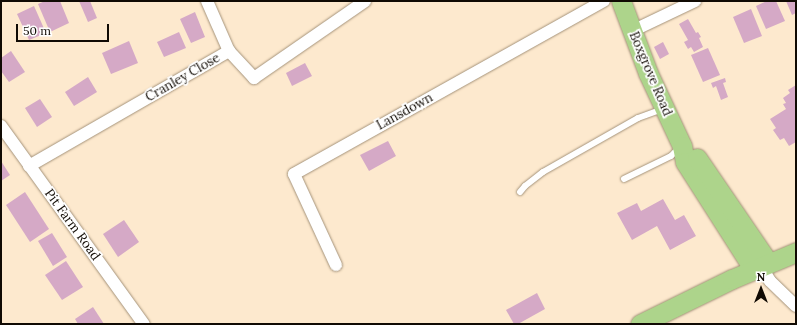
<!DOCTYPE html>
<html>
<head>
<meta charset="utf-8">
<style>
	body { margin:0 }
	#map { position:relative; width:797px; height:325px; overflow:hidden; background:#fde9ce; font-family:Lora,serif }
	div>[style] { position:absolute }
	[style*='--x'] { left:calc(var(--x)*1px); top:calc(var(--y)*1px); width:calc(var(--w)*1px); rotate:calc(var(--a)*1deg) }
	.building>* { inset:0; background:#d5a9c6 }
	.roads { filter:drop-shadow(0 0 1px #a5937a) drop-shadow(0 0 1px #a5937a) }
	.lane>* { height:6px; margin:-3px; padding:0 3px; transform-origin:3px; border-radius:3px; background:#fff }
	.street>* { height:12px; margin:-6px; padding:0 6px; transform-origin:6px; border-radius:6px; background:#fff }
	.primary>* { height:19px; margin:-9.5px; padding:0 9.5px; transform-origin:9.5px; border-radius:9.5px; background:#add48b }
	span { translate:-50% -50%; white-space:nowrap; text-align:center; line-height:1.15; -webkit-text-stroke:3.5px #fff; paint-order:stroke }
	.street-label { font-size:13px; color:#100a03 }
	.frame { position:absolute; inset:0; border:2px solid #100a03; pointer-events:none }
	.north { position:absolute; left:741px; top:269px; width:40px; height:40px; -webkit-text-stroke:3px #fff; paint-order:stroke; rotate:0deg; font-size:11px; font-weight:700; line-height:16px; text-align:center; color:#100a03 }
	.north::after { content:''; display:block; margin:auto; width:14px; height:18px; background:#100a03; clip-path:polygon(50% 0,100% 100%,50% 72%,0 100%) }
	.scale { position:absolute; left:16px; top:24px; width:93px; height:18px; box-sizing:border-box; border:2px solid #100a03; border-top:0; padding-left:5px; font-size:12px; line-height:14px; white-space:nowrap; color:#100a03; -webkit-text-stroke:3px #fff; paint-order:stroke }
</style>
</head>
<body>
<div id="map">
	<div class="building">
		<i style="clip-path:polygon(45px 1px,60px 1px,69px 23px,50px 32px,38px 4px)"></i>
		<i style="clip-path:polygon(79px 1px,90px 1px,97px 18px,88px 22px)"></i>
		<i style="clip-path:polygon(767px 1px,776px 1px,785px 21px,766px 29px,756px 6px)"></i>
		<i style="clip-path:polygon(786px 1px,796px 1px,796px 13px,792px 15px)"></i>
		<i style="clip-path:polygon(34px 6px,46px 33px,29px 40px,17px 14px)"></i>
		<i style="clip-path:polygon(751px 9px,762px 36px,744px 43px,733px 17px)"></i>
		<i style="clip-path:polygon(195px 12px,205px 37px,191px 43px,180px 19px)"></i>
		<i style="clip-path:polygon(688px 19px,696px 33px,698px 32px,701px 37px,699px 38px,703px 47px,694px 52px,691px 47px,688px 49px,684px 42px,688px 40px,679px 24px)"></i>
		<i style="clip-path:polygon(179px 32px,186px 48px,164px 57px,157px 42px)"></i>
		<i style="clip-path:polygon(129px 41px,138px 63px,111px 74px,102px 53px)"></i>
		<i style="clip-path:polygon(663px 42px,669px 54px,660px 59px,654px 47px)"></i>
		<i style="clip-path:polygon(708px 48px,720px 75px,703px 82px,691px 55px)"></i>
		<i style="clip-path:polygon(11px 51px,25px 72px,9px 82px,1px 71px,1px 58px)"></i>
		<i style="clip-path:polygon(305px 63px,312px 76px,292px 86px,286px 73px)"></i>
		<i style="clip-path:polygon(88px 77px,97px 92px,74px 106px,65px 92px)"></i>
		<i style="clip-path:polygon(725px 78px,726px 82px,723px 83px,728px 97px,721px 100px,716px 86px,713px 88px,711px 83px)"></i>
		<i style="clip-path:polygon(796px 85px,796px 142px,789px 146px,784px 138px,780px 140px,773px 130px,776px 128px,770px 119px,786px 109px,783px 104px,786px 103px,783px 98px,790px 93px,788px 90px)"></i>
		<i style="clip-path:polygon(40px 99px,52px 117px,37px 127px,25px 108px)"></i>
		<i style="clip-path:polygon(388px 141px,396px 156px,369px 171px,360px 155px)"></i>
		<i style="clip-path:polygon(1px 161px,10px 175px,1px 181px)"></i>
		<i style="clip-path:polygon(25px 192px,49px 229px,30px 242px,6px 205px)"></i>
		<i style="clip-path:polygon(663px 199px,675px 220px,684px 215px,696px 236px,670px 250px,657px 226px,632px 240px,617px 213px,637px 203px,641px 211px)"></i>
		<i style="clip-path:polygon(124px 220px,139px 242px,118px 257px,103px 234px)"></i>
		<i style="clip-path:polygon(52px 233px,67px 257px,53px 266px,38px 241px)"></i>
		<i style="clip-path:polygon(66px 261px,83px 287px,62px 300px,45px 275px)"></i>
		<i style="clip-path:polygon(537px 293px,545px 309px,518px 324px,514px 324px,506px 310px)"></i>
		<i style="clip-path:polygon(93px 307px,104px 324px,78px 324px,75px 319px)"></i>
	</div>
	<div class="roads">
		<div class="lane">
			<i style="--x:624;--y:179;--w:52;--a:-26.1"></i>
			<i style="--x:671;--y:156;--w:11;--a:-45"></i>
			<i style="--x:520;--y:192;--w:8;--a:-50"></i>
			<i style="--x:525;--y:186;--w:23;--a:-38"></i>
			<i style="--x:543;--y:172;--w:109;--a:-29.6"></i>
			<i style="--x:638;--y:118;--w:27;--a:-20"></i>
		</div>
		<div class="street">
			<i style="--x:207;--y:1;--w:55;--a:66.3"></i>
			<i style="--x:632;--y:31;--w:70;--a:-25.5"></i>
			<i style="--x:1;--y:126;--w:244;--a:54.2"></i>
			<i style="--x:29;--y:166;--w:231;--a:-29.9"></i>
			<i style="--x:229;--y:51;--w:37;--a:47"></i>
			<i style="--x:254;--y:78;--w:135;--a:-34.7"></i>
			<i style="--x:336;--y:265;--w:100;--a:-114.8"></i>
			<i style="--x:294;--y:174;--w:355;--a:-29.2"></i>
			<i style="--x:761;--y:266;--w:17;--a:59"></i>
			<i style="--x:770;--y:281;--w:36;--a:44"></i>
		</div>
		<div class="primary">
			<i style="--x:621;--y:1;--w:77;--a:69.4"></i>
			<i style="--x:648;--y:73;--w:81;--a:65"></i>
			<i style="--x:682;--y:146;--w:16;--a:79"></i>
			<i style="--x:685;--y:162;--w:128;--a:57.4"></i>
			<i style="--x:697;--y:158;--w:126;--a:55.7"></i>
			<i style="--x:640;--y:324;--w:102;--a:-26.1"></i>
			<i style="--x:732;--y:279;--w:69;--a:-22.9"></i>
		</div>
	</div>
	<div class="street-label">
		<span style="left:650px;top:74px;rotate:67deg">Boxgrove Road</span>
		<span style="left:183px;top:78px;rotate:-30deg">Cranley Close</span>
		<span style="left:405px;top:112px;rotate:-29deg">Lansdown</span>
		<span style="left:72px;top:225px;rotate:54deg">Pit Farm Road</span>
	</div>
	<div class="frame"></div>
	<div class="north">N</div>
	<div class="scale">50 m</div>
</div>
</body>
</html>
